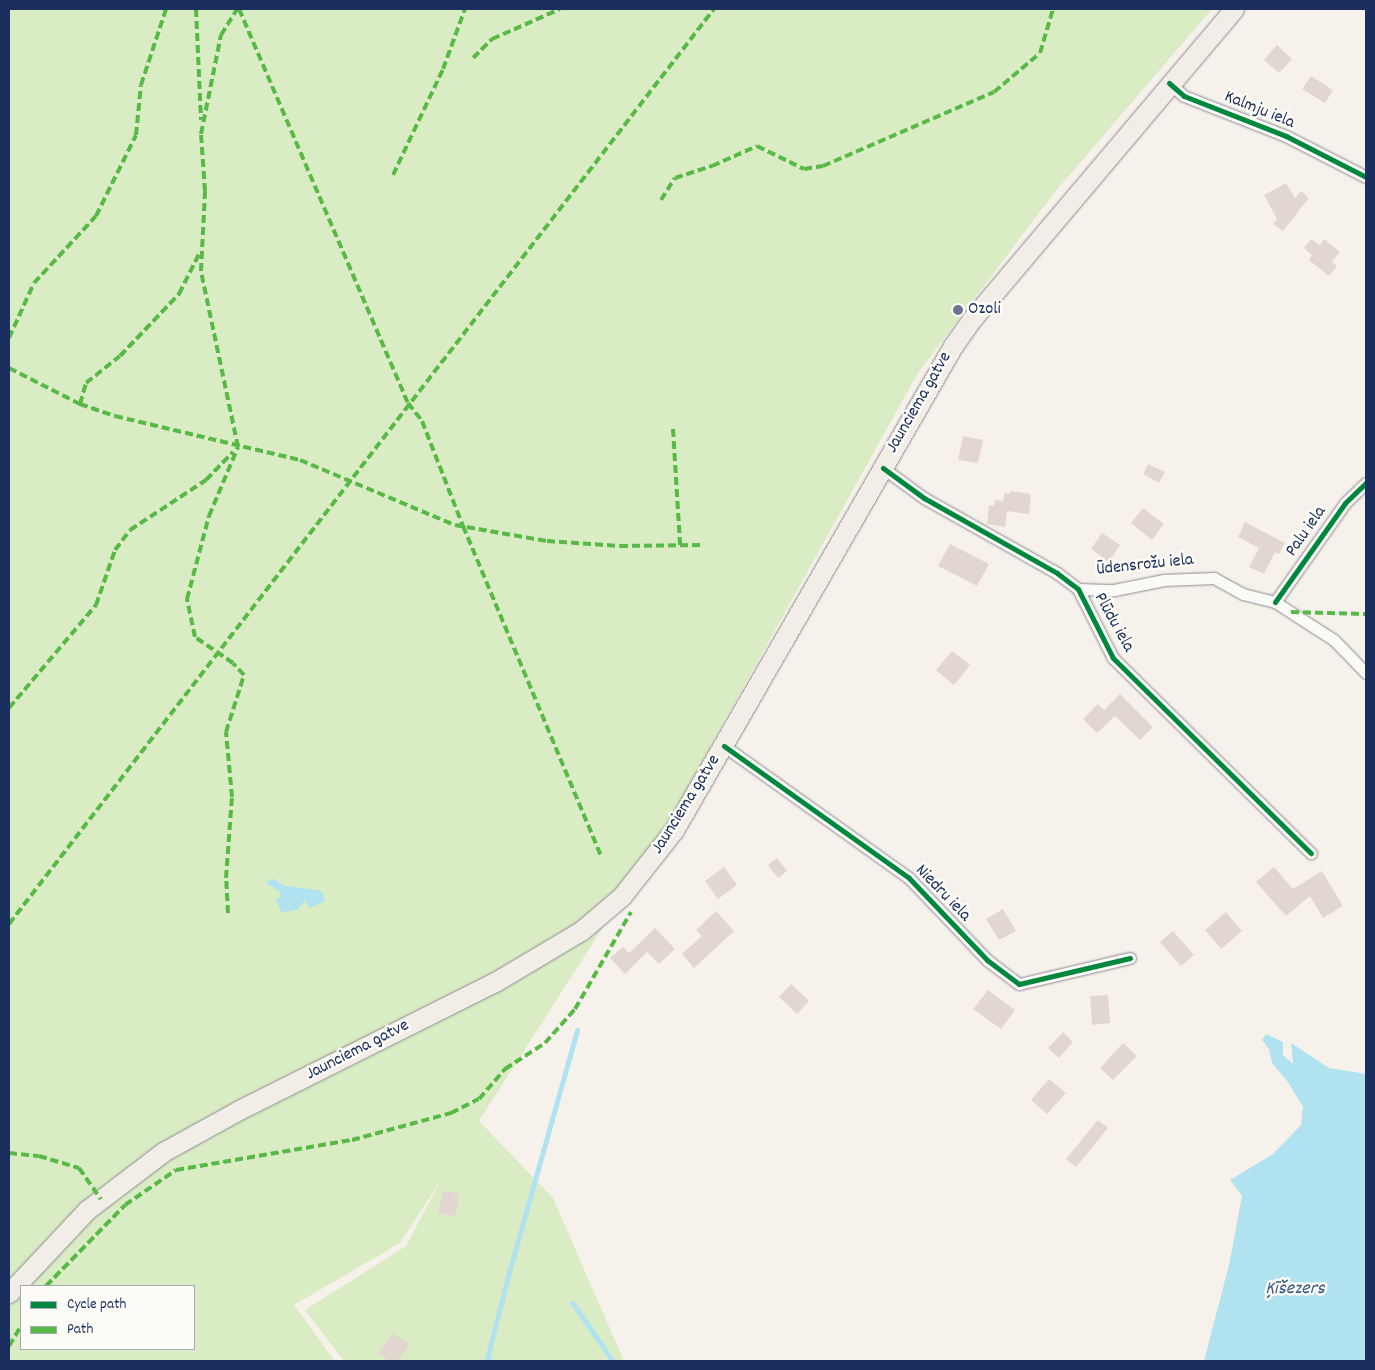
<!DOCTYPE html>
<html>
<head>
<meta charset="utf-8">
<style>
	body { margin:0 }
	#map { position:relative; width:1375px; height:1370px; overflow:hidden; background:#f7f1ec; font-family:Dekko,sans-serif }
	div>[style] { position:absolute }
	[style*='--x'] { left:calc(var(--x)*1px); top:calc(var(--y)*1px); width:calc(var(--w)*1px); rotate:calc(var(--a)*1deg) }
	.green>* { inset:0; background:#daecc3 }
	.water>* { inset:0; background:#b0e2f0 }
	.stream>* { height:4.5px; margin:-2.25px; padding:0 2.25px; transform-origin:2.25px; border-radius:2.25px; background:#b0e2f0 }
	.building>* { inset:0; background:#e2d6d1 }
	.roads { filter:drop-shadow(0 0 1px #8a8b92) drop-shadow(0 0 1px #8a8b92) }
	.minor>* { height:11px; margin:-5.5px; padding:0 5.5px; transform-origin:5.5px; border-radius:5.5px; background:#fafaf7 }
	.primary>* { height:19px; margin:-9.5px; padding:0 9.5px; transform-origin:9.5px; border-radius:9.5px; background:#f2ede6 }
	.quiet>* { height:4px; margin-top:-2px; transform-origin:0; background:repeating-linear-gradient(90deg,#58b947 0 8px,transparent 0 12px) }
	.cycleway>* { height:5px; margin:-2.5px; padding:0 2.5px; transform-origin:2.5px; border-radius:2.5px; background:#00873e }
	.dots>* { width:14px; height:14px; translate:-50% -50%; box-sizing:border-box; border:2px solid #fdfcf7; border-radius:50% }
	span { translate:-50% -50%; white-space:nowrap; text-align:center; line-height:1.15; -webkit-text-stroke:5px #fdfcf7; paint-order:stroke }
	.street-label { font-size:18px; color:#1b2f5e }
	.poi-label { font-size:18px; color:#1b2f5e }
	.left { translate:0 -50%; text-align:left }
	.water-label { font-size:19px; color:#385a83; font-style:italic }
	.frame { position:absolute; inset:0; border:10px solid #1b2f5e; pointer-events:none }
	.legend { position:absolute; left:20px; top:1285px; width:175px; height:65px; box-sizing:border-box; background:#fdfcf7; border:1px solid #a3aaba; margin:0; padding:6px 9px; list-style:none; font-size:15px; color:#1b2f5e }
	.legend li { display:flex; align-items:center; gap:10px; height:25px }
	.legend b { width:25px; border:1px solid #a3aaba }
</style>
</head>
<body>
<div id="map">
	<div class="green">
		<i style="clip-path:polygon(evenodd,9px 9px,1212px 9px,1054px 193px,918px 373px,655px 846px,479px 1121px,553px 1198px,624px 1361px,344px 1361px,305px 1310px,406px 1246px,441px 1180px,400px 1243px,294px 1305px,335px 1361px,9px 1361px,9px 9px,21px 1286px,194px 1286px,194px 1349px,21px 1349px,21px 1286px)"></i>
	</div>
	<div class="water">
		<i style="clip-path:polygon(272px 878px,285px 886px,318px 890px,323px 893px,325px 901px,310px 908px,305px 900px,297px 910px,281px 912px,276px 899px,281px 897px,279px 891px,266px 883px)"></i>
		<i style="clip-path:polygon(1266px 1034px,1283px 1042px,1283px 1055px,1293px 1064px,1291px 1043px,1329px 1068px,1366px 1074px,1366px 1361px,1204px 1361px,1229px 1265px,1242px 1196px,1230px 1180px,1273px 1154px,1301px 1125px,1303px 1107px,1288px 1082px,1272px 1063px,1269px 1049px,1262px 1040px)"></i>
	</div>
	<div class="stream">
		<i style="--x:573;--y:1303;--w:70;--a:55.4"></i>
		<i style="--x:491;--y:1361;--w:4;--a:-153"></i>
		<i style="--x:487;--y:1359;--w:86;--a:-75.8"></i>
		<i style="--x:508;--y:1276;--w:255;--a:-74.3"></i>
	</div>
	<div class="building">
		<i style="clip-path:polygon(1277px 45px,1292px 59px,1279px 73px,1264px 60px)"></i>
		<i style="clip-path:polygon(1311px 76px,1333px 90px,1325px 103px,1302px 89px)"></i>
		<i style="clip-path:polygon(1286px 183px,1295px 198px,1301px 191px,1309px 198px,1283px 231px,1273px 224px,1277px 219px,1264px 195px)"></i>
		<i style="clip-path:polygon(1311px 239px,1320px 245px,1324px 239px,1340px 252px,1332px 262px,1337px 266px,1329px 276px,1309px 260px,1312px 255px,1304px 248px)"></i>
		<i style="clip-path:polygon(963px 436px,983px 440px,978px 463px,958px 460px)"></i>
		<i style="clip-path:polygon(1148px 464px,1165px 472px,1159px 483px,1143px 474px)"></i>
		<i style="clip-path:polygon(1010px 491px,1031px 494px,1029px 514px,1007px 511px,1005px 527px,987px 524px,989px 505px,994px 506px,995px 500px,1003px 501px,1004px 493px,1010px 494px)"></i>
		<i style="clip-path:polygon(1143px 508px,1164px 524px,1152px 540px,1131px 523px)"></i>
		<i style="clip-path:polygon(1245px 522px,1285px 543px,1279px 554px,1275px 552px,1264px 574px,1249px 567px,1259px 548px,1238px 537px)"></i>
		<i style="clip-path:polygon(1102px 533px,1120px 545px,1109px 562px,1091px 549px)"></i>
		<i style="clip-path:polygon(950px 544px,989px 564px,977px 586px,938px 566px)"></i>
		<i style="clip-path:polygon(952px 651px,970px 665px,954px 685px,936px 670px)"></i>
		<i style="clip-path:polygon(1120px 694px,1153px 727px,1140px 740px,1115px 716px,1097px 733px,1083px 719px,1098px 704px,1104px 710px)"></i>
		<i style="clip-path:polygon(777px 858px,787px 871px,778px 878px,768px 865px)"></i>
		<i style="clip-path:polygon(724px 867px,737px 885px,718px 899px,705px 881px)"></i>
		<i style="clip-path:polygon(1274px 867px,1293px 889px,1322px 871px,1343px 906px,1323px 918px,1310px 896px,1286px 916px,1256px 882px)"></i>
		<i style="clip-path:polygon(1003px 909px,1016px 931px,999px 940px,986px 919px)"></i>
		<i style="clip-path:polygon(716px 911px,734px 931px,694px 968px,682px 954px,702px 936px,696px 930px)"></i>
		<i style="clip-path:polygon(1226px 912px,1242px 931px,1221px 949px,1205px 930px)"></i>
		<i style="clip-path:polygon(655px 928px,675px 949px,659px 964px,647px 952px,625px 974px,610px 958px,623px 947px,629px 953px)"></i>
		<i style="clip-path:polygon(1173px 931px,1194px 955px,1181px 966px,1160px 942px)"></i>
		<i style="clip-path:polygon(791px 984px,809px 1001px,797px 1014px,779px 997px)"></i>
		<i style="clip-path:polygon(988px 990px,1015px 1010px,1001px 1029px,973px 1009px)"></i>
		<i style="clip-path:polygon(1108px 995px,1110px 1023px,1092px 1025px,1090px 996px)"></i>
		<i style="clip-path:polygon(1063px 1032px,1073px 1042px,1059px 1058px,1048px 1048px)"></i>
		<i style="clip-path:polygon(1123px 1043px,1137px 1056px,1113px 1080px,1100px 1068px)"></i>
		<i style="clip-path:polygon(1049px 1079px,1066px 1093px,1047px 1114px,1031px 1100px)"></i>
		<i style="clip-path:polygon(1098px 1120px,1108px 1128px,1076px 1167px,1066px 1159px)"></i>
		<i style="clip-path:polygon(443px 1191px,460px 1194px,455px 1216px,438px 1213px)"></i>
		<i style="clip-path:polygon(393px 1333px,410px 1345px,397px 1361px,389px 1361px,378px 1353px)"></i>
	</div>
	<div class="roads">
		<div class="minor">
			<i style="--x:1169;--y:83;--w:20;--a:41"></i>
			<i style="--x:1184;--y:96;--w:110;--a:21.4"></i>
			<i style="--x:1286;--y:136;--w:90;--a:27.1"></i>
			<i style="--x:883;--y:468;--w:51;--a:36.2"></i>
			<i style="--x:924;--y:498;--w:153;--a:29.4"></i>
			<i style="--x:1057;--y:573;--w:26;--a:37"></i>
			<i style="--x:1078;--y:589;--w:77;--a:63.1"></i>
			<i style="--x:1113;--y:658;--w:278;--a:44.6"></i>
			<i style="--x:1078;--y:589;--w:36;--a:2"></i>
			<i style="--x:1114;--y:590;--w:51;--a:-11.3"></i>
			<i style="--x:1164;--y:580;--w:50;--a:-2.3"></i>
			<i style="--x:1214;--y:578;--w:33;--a:29"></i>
			<i style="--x:1243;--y:594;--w:33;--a:14"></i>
			<i style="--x:1275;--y:602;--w:70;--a:32.8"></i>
			<i style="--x:1334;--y:640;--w:46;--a:45.9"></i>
			<i style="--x:1275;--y:602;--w:121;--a:-54.7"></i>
			<i style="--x:1345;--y:503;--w:29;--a:-44"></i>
			<i style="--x:724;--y:746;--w:227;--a:35.5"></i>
			<i style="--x:909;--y:878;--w:113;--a:46.4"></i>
			<i style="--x:987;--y:960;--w:40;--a:37"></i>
			<i style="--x:1019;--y:984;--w:114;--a:-13.2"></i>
		</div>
		<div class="primary">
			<i style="--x:9;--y:1293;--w:114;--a:-46.8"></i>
			<i style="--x:87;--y:1210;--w:96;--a:-37.3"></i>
			<i style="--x:163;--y:1152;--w:87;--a:-28.9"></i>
			<i style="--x:239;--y:1110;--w:286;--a:-26.6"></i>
			<i style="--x:495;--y:982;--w:100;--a:-30.7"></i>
			<i style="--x:581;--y:931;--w:54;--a:-40.5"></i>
			<i style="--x:622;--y:896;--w:84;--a:-51.8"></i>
			<i style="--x:674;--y:830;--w:559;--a:-60.04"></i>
			<i style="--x:953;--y:346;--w:33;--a:-55"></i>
			<i style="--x:972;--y:319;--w:406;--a:-49.8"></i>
		</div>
	</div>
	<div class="quiet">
		<i style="--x:196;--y:9;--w:111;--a:87.4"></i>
		<i style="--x:239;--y:9;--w:429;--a:66.8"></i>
		<i style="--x:408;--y:403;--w:23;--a:52"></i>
		<i style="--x:422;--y:421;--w:113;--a:68.7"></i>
		<i style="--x:463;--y:526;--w:358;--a:67.3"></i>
		<i style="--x:473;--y:58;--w:27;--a:-45"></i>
		<i style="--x:492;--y:39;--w:74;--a:-23.8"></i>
		<i style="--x:393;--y:175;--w:117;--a:-64.7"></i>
		<i style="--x:443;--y:69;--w:64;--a:-69.9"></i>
		<i style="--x:661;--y:200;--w:26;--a:-58"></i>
		<i style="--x:675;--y:178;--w:39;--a:-18"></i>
		<i style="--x:712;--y:166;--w:49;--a:-24"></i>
		<i style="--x:757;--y:146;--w:52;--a:26.1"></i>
		<i style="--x:804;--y:169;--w:19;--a:-9"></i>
		<i style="--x:823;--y:166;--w:186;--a:-23.4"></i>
		<i style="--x:994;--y:92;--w:60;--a:-40.3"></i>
		<i style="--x:1040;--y:53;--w:46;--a:-73.5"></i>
		<i style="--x:9;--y:338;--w:60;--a:-65.6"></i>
		<i style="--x:34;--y:283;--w:91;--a:-47.2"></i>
		<i style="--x:96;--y:216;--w:90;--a:-63.7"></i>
		<i style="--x:136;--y:135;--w:50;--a:-84.3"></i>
		<i style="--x:141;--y:85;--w:80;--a:-71.8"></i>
		<i style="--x:9;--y:368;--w:80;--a:26.9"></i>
		<i style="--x:80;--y:404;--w:37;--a:19"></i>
		<i style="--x:115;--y:416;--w:190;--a:13.4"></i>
		<i style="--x:300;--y:460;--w:168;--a:22.8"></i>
		<i style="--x:455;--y:525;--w:93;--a:9.9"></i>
		<i style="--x:547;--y:541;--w:73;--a:3.9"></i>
		<i style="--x:620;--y:546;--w:81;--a:-0.7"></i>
		<i style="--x:80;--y:404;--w:22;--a:-74"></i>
		<i style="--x:86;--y:383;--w:43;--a:-38.5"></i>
		<i style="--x:120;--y:356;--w:86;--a:-46.4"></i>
		<i style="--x:179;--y:294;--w:47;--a:-63.4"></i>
		<i style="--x:673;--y:429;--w:116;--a:86.5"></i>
		<i style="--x:1291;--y:612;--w:75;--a:1.5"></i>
		<i style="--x:9;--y:708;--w:135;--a:-49.8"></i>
		<i style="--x:96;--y:605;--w:58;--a:-70.9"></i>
		<i style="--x:115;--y:550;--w:25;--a:-53"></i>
		<i style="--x:130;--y:530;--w:91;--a:-33.3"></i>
		<i style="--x:206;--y:480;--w:39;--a:-46"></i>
		<i style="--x:228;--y:913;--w:35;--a:-93"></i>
		<i style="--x:226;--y:878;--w:81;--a:-85.8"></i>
		<i style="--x:232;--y:797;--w:65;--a:-95.3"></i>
		<i style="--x:226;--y:732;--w:60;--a:-72.5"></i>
		<i style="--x:244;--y:675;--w:16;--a:-133"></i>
		<i style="--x:233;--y:663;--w:46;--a:-145.6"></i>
		<i style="--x:195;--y:637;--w:39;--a:-102"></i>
		<i style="--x:187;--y:599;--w:86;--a:-75.2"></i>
		<i style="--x:209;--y:516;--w:75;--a:-67.2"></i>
		<i style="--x:238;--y:447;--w:180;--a:-101.9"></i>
		<i style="--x:201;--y:271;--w:80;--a:-87.1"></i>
		<i style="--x:205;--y:191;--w:57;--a:-94"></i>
		<i style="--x:201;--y:134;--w:101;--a:-78.6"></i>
		<i style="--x:221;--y:35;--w:31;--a:-58"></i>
		<i style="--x:9;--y:924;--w:1155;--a:-52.39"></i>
		<i style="--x:9;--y:1153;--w:30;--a:6"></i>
		<i style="--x:39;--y:1156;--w:42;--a:16.7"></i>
		<i style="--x:79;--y:1168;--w:38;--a:55"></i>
		<i style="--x:46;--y:1286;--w:113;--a:-45.7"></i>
		<i style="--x:125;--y:1205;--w:62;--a:-34.5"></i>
		<i style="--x:176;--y:1170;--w:179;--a:-9.7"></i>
		<i style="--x:352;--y:1140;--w:103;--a:-15.3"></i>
		<i style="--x:451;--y:1113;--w:31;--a:-27"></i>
		<i style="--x:479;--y:1099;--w:40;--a:-49"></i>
		<i style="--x:505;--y:1069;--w:48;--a:-33"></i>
		<i style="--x:545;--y:1043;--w:45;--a:-48.6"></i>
		<i style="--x:575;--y:1009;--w:112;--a:-60"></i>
		<i style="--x:9;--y:1346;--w:23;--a:-59"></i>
	</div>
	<div class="cycleway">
		<i style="--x:1169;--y:83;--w:20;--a:41"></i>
		<i style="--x:1184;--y:96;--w:110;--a:21.4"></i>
		<i style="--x:1286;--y:136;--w:90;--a:27.1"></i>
		<i style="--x:883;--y:468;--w:51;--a:36.2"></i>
		<i style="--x:924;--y:498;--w:153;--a:29.4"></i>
		<i style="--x:1057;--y:573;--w:26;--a:37"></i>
		<i style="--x:1078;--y:589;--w:77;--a:63.1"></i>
		<i style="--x:1113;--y:658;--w:278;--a:44.6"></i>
		<i style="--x:1275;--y:602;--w:121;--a:-54.7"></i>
		<i style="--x:1345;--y:503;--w:29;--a:-44"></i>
		<i style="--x:724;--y:746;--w:227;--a:35.5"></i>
		<i style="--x:909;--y:878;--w:113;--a:46.4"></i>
		<i style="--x:987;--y:960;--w:40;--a:37"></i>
		<i style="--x:1019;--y:984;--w:114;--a:-13.2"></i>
	</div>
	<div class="dots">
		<i style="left:958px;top:310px;background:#687390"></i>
	</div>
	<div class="street-label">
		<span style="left:1259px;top:111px;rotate:22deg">Kalmju iela</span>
		<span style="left:920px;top:403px;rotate:-60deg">Jaunciema gatve</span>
		<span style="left:1307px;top:532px;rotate:-55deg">Palu iela</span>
		<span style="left:1145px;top:566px;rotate:-6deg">Ūdensrožu iela</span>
		<span style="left:1113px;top:623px;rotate:61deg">Plūdu iela</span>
		<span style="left:687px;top:805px;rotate:-58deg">Jaunciema gatve</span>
		<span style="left:942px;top:894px;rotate:46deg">Niedru iela</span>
		<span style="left:358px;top:1051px;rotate:-27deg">Jaunciema gatve</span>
	</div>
	<div class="poi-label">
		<span class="left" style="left:968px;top:310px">Ozoli</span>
	</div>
	<div class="water-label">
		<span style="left:1295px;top:1290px">Ķīšezers</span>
	</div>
	<div class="frame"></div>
	<ul class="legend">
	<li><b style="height:6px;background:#00873e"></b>Cycle path</li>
	<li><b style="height:6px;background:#58b947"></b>Path</li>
	</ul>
</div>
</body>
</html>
